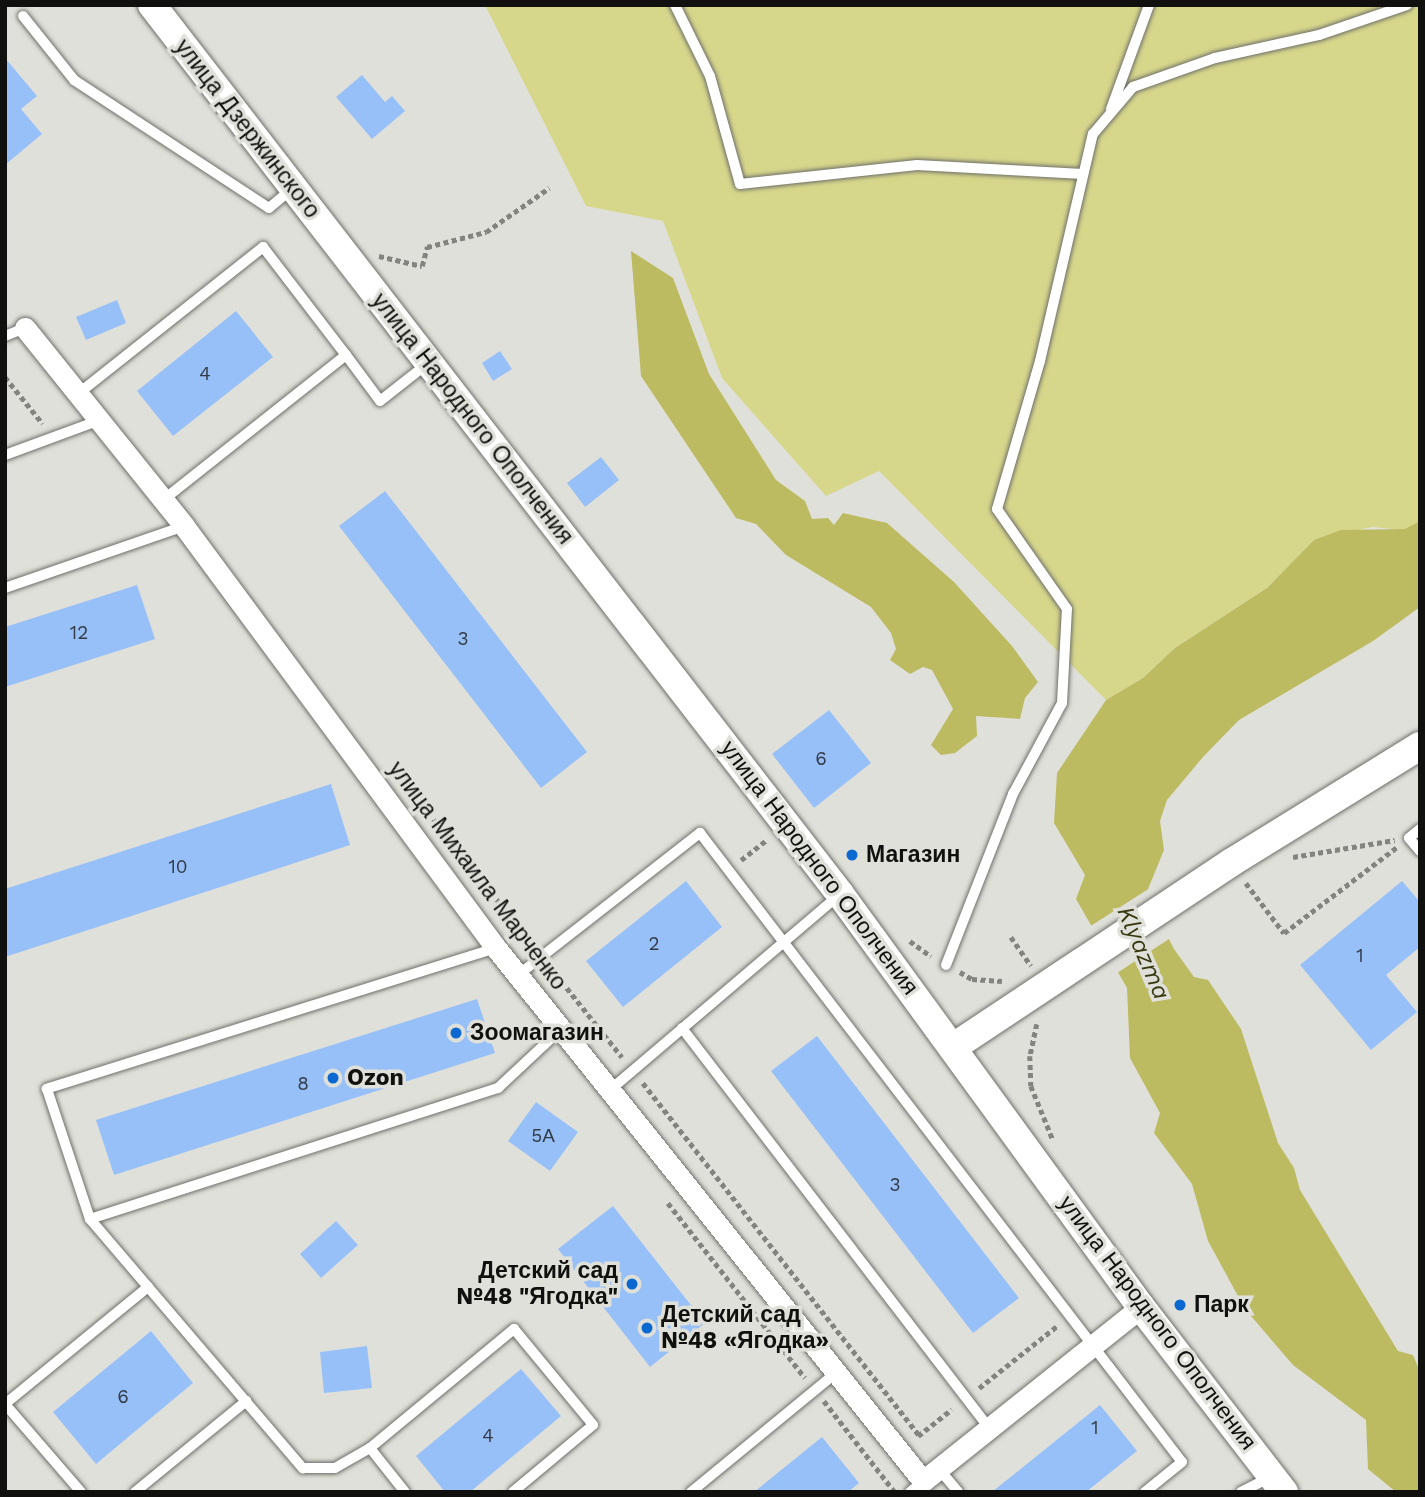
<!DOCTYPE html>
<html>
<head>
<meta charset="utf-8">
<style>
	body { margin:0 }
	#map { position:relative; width:1425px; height:1497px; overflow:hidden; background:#e0e0da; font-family:"Work Sans",sans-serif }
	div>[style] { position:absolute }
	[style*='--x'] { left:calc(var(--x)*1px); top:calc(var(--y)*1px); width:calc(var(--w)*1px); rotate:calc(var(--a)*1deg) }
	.green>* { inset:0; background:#d7d78c }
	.water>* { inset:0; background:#bcbb62 }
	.pier>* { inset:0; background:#e0e0da }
	.building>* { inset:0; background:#98c0f8 }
	.path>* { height:4.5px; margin-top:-2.25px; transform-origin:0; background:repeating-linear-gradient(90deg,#83837f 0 5px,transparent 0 8.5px) }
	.roads { filter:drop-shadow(0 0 2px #70706b) drop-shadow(0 0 2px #70706b) }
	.service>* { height:10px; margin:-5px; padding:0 5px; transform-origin:5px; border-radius:5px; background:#fff }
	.minor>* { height:21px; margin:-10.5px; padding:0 10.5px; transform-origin:10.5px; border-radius:10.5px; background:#fff }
	.tertiary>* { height:28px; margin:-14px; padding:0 14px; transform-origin:14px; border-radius:14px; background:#fff }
	.dots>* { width:19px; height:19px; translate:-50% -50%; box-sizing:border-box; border:4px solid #e0e0da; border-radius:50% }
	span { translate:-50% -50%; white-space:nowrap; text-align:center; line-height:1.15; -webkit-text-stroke:7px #e0e0da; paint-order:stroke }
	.number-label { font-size:19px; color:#323c48 }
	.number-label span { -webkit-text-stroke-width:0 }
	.street-label { font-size:23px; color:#10100e }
	.poi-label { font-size:23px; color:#10100e; font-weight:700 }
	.left { translate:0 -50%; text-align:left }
	.right { translate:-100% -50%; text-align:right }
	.water-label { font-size:24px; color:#373710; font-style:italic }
	.frame { position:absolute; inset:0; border:7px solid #10100e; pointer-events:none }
</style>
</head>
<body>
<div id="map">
	<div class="green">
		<i style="clip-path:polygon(485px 5px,1420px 5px,1420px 521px,1405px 530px,1372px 527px,1314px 540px,1267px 588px,1175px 648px,1143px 678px,1106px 700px,879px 471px,826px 496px,722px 378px,663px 221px,586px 206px)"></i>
	</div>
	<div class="water">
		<i style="clip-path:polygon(631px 251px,673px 278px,709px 374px,776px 480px,805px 501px,812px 519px,828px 518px,834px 525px,843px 513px,887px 523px,954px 582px,1012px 646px,1038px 682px,1025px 698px,1020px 719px,976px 716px,977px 736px,955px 753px,941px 755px,931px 745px,953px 709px,932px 670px,923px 667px,910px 674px,890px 660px,896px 649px,891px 633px,871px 607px,786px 555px,756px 524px,736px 518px,641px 376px)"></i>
		<i style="clip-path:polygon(1420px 521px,1420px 607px,1373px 641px,1239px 720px,1203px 757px,1167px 800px,1160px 821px,1164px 850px,1148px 889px,1152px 906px,1174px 949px,1194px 977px,1208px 980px,1241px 1029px,1278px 1143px,1294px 1168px,1300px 1190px,1398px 1351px,1413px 1355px,1420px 1372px,1420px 1492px,1396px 1492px,1368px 1469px,1366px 1420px,1293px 1365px,1245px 1309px,1208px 1241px,1192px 1184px,1154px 1133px,1160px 1113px,1130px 1058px,1127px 988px,1076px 899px,1085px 875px,1054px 823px,1057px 773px,1106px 700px,1143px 678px,1175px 648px,1267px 588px,1314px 540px,1341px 530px,1405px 529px)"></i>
	</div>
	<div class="pier">
		<i style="clip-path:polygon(1153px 886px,1155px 905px,1172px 937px,1114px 975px,1086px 929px)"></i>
	</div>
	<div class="building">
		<i style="clip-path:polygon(5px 58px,37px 96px,21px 109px,42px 134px,5px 165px)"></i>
		<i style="clip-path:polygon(362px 75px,385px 102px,392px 96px,405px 111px,372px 139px,336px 97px)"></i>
		<i style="clip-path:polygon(117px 300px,126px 323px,86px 340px,76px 317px)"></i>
		<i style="clip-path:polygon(236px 311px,273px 357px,173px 436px,137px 391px)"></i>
		<i style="clip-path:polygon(500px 351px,512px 369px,493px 381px,482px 363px)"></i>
		<i style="clip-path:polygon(601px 457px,619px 480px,585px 507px,567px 483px)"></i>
		<i style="clip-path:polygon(385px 491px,587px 752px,541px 788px,339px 526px)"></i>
		<i style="clip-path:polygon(137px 585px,155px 639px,5px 687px,5px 627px)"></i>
		<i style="clip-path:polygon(829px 710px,871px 763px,814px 808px,772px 754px)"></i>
		<i style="clip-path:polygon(331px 784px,350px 845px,5px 957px,5px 889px)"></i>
		<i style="clip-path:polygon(686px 881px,722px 927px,623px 1007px,586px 961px)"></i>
		<i style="clip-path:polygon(1402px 881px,1420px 902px,1420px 947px,1386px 975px,1417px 1012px,1371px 1050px,1300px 965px)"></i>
		<i style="clip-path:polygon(477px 999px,495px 1053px,114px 1175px,96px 1120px)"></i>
		<i style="clip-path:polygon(817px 1036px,1019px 1298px,973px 1333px,771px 1071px)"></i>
		<i style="clip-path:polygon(536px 1102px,578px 1132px,550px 1171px,508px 1141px)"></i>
		<i style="clip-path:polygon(613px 1206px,705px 1323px,650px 1367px,558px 1249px)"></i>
		<i style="clip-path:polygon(336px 1221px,358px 1245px,321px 1278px,300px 1254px)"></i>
		<i style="clip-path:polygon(151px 1331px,193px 1383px,96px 1464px,53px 1412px)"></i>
		<i style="clip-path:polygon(367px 1346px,372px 1388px,324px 1393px,320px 1352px)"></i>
		<i style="clip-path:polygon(521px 1369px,561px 1416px,470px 1492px,445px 1492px,416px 1456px)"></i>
		<i style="clip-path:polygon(1100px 1405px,1137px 1451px,1086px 1492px,992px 1492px)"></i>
		<i style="clip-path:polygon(822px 1437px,859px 1483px,848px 1492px,754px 1492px)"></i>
	</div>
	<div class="path">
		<i style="--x:379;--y:256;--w:44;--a:13.1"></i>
		<i style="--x:422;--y:266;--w:20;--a:-75"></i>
		<i style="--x:427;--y:247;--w:61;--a:-14.3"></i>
		<i style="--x:486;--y:232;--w:77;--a:-34.9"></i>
		<i style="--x:5;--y:377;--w:60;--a:51"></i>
		<i style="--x:423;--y:806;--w:177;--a:51.6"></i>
		<i style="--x:1293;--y:857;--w:103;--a:-9.5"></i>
		<i style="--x:741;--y:860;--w:33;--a:-38"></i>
		<i style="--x:1246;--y:883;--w:63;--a:52.8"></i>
		<i style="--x:1284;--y:933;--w:142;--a:-37.3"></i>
		<i style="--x:1011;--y:937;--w:35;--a:55"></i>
		<i style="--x:910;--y:941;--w:26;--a:36"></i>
		<i style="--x:551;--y:968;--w:114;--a:51.4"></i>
		<i style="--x:960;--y:972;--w:14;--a:30"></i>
		<i style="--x:972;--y:979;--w:30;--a:4"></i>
		<i style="--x:1037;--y:1024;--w:33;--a:102"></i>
		<i style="--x:1030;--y:1056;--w:30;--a:88"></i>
		<i style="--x:1031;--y:1086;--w:58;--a:67.8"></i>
		<i style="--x:643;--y:1083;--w:447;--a:51.9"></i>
		<i style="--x:668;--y:1203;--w:222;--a:51.9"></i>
		<i style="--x:979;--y:1388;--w:100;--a:-38.5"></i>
		<i style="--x:824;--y:1401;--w:114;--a:52.1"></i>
		<i style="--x:918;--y:1436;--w:43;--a:-38.5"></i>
	</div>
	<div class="roads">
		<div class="service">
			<i style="--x:675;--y:5;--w:79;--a:63.8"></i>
			<i style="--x:710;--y:76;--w:112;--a:74.5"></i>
			<i style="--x:740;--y:184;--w:178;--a:-6.1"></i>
			<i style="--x:917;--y:165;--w:166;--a:3.1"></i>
			<i style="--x:23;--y:16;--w:82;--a:51.4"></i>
			<i style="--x:74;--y:80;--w:233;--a:33.3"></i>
			<i style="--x:269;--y:208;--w:31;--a:-40"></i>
			<i style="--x:1111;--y:109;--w:111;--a:-69.9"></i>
			<i style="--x:5;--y:336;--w:22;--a:-22"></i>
			<i style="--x:346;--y:355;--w:57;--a:53.5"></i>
			<i style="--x:380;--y:401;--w:60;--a:-38.2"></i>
			<i style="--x:79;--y:393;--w:235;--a:-38.4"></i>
			<i style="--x:263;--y:247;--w:136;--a:52.5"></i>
			<i style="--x:346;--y:355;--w:235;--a:141.6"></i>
			<i style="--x:5;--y:455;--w:101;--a:-20.2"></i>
			<i style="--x:5;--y:588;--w:189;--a:-19.1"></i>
			<i style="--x:1420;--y:829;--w:14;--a:141"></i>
			<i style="--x:1409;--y:838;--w:17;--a:50"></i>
			<i style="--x:496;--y:948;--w:471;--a:162.6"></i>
			<i style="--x:47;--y:1089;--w:137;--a:71.7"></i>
			<i style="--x:90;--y:1219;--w:328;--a:49.5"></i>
			<i style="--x:303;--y:1468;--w:32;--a:0"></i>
			<i style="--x:335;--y:1468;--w:40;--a:-29.7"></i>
			<i style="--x:370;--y:1448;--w:187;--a:-39.6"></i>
			<i style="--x:514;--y:1329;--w:124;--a:50.5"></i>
			<i style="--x:593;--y:1425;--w:104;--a:140.1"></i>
			<i style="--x:946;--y:965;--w:184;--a:-68.6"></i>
			<i style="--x:1013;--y:794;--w:103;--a:-61.7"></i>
			<i style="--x:1062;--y:703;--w:94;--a:-87"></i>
			<i style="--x:1067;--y:609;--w:122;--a:-125"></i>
			<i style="--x:997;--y:509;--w:154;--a:-73.8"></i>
			<i style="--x:1040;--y:361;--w:233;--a:-76.9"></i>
			<i style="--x:1093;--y:134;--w:62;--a:-49.6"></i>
			<i style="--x:1133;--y:87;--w:87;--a:-19.5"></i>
			<i style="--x:1215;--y:58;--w:107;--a:-12.5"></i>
			<i style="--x:1319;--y:35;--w:93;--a:-18.8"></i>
			<i style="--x:518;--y:975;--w:231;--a:-38"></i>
			<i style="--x:700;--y:833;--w:792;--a:52.54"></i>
			<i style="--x:1182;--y:1462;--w:48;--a:141"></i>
			<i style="--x:682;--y:1028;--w:504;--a:52.49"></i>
			<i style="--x:610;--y:1090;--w:302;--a:-40.4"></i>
			<i style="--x:90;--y:1219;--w:429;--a:-17.8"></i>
			<i style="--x:498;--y:1088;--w:86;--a:-43.1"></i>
			<i style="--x:370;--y:1448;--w:56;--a:51.5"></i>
			<i style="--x:939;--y:1469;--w:30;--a:50"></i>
			<i style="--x:81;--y:1492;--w:116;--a:-130.8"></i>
			<i style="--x:5;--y:1404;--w:185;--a:-39.3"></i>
			<i style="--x:135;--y:1492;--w:144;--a:-39.3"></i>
			<i style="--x:691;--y:1492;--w:188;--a:-39.4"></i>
			<i style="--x:910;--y:1492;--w:17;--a:-40"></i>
			<i style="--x:1241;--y:1492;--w:31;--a:-27"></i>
		</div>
		<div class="minor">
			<i style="--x:25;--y:328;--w:254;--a:51.2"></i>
			<i style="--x:184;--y:526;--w:525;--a:53.52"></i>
			<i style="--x:496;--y:948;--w:683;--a:51.3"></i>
			<i style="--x:923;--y:1481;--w:279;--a:-38.6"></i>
		</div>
		<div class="tertiary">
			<i style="--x:152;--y:5;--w:1124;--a:52.26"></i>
			<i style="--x:840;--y:894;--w:511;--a:53.91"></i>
			<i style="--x:1141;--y:1307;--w:234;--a:52.3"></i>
			<i style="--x:955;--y:1046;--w:333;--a:-33.6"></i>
			<i style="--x:1232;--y:862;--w:221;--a:-31.7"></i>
		</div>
	</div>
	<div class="dots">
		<i style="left:852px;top:855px;background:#0b68d0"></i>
		<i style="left:456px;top:1033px;background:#0b68d0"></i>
		<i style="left:333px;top:1078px;background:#0b68d0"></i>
		<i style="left:632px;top:1284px;background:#0b68d0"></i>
		<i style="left:1180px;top:1305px;background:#0b68d0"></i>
		<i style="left:647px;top:1328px;background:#0b68d0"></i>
	</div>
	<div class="number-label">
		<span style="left:205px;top:374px">4</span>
		<span style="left:79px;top:633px">12</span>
		<span style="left:463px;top:639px">3</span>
		<span style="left:821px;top:759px">6</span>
		<span style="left:178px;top:867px">10</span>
		<span style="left:654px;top:944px">2</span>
		<span style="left:1360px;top:956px">1</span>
		<span style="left:303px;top:1084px">8</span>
		<span style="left:543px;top:1136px">5А</span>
		<span style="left:895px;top:1185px">3</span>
		<span style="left:123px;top:1397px">6</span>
		<span style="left:1095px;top:1428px">1</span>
		<span style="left:488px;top:1436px">4</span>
	</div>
	<div class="street-label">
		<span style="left:247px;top:129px;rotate:52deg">улица Дзержинского</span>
		<span style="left:472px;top:419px;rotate:52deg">улица Народного Ополчения</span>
		<span style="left:819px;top:868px;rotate:53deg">улица Народного Ополчения</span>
		<span style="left:477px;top:876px;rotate:53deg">улица Михаила Марченко</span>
		<span style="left:1157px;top:1323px;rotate:53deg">улица Народного Ополчения</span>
	</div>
	<div class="poi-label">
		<span class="left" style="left:866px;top:855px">Магазин</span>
		<span class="left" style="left:470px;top:1033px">Зоомагазин</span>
		<span class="left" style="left:347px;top:1078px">Ozon</span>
		<span class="right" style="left:618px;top:1284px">Детский сад<br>№48 "Ягодка"</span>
		<span class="left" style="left:1194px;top:1305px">Парк</span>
		<span class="left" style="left:661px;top:1328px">Детский сад<br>№48 «Ягодка»</span>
	</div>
	<div class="water-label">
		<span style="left:1143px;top:953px;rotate:67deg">Klyazma</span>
	</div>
	<div class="frame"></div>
</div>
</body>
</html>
